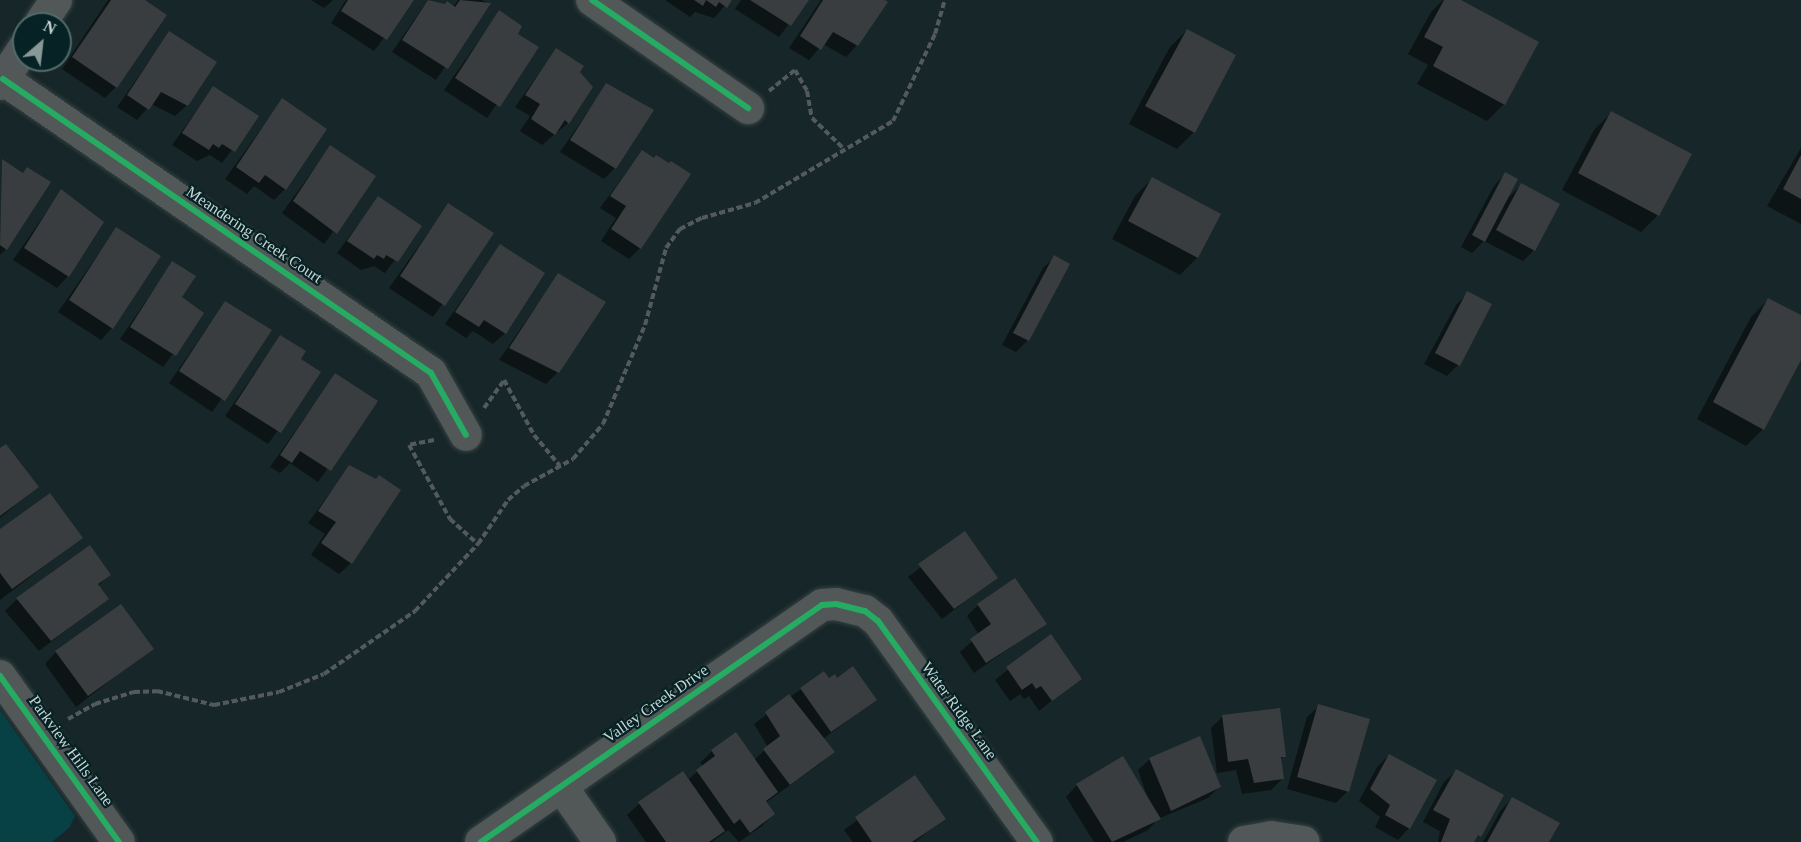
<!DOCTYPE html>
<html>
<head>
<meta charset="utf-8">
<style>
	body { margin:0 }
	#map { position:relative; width:1801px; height:842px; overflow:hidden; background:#172628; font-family:Georgia,serif }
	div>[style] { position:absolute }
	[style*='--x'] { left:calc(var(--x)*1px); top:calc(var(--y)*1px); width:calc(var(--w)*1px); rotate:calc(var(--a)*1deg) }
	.green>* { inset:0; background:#084145 }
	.shadow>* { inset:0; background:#0007 }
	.building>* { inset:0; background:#393d3f }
	.path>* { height:4px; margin-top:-2px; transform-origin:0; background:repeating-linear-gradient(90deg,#535a5b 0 6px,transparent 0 9px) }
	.roads { filter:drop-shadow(0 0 2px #354142) drop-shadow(0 0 2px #354142) }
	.minor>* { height:32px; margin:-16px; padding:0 16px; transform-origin:16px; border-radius:16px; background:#525758 }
	.cycleway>* { height:6px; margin:-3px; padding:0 3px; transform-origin:3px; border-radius:3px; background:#26ab63 }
	span { translate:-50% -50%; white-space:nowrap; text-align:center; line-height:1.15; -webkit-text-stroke:4.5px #072224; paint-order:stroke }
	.street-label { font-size:16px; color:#c6d5d6 }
	.north { position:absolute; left:12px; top:12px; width:60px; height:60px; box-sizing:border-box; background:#072224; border:2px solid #536a6b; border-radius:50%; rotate:28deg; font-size:16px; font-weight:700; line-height:24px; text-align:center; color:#c6d5d6 }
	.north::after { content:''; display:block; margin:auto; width:21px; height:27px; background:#899899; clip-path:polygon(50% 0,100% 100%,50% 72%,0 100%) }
</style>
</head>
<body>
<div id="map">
	<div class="green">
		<i style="clip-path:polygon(0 710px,75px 816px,69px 828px,52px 842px,0 842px)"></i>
	</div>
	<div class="shadow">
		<i style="clip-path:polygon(108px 0,142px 0,116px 87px,105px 98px,62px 69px)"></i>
		<i style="clip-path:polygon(311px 0,333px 0,324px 8px)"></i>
		<i style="clip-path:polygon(346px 0,412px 0,374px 51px,331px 23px)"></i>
		<i style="clip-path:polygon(428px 0,453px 7px,458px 0,482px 0,489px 4px,436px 80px,392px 52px)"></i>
		<i style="clip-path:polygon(665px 0,730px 0,714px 18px,695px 12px,690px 17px)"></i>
		<i style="clip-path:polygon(741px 0,807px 0,779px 37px,735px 9px)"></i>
		<i style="clip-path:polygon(821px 0,882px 0,857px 45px,846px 57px,823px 44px,809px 60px,789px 48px)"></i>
		<i style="clip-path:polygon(1443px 0,1458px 0,1504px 104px,1487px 121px,1417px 84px,1428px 65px,1408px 54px,1431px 12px)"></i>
		<i style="clip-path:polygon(499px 12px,516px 34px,537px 47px,487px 118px,444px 90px)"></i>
		<i style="clip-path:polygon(1187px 30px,1194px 132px,1177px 149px,1129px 124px,1170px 47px)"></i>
		<i style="clip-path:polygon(169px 33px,187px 105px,175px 116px,151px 104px,137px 120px,117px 107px)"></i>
		<i style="clip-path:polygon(556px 50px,578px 72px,568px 123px,542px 145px,520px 131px,530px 116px,515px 107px)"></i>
		<i style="clip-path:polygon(606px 85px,615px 168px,604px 179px,560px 152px)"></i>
		<i style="clip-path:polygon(213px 88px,257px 117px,222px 163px,210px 155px,197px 161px,172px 145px)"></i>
		<i style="clip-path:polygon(282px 100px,285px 189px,274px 200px,254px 186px,247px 194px,225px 179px)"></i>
		<i style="clip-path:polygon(1611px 113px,1658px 215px,1641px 232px,1562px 190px,1594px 130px)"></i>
		<i style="clip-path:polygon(330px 147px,374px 176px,324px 244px,282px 213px)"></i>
		<i style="clip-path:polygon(1801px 148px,1801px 224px,1767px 206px)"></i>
		<i style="clip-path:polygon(642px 151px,640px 248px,629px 259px,601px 241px,616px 218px,600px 208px)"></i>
		<i style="clip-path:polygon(2px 161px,22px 174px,27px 169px,6px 249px,0 255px)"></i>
		<i style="clip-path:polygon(1505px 174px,1506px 200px,1521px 185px,1534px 250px,1523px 261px,1484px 241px,1472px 253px,1461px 247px,1494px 186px)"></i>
		<i style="clip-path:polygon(1152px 179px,1219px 214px,1197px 258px,1180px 275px,1112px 239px,1135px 196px)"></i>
		<i style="clip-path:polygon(61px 191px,68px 276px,57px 288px,13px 260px)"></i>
		<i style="clip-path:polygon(378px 198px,420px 226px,385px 273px,374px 266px,361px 270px,337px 253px)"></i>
		<i style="clip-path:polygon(448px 205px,492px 234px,433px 317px,389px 288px)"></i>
		<i style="clip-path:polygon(116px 229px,112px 328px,101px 340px,58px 312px)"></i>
		<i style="clip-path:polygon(500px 246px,505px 333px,493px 344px,473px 331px,466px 338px,445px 324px)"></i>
		<i style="clip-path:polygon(1055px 257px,1068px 264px,1028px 340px,1016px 352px,1002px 345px,1043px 268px)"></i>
		<i style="clip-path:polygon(172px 263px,180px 297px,202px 314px,163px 367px,120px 339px)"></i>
		<i style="clip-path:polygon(558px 275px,558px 372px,546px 384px,499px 360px)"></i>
		<i style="clip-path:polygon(1468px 293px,1458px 365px,1447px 376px,1424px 364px,1456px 305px)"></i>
		<i style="clip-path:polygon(1768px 300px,1801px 317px,1801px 357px,1763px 429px,1746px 446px,1697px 419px,1751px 317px)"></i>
		<i style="clip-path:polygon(225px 303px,270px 330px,212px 412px,169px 383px)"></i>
		<i style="clip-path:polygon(280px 336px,299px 359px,319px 373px,268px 444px,225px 416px)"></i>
		<i style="clip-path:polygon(335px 375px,376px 401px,318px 482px,290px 463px,280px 473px,270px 467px)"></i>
		<i style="clip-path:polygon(0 450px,37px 487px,0 518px)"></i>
		<i style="clip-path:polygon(349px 467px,351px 563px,339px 574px,311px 555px,325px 534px,308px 523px)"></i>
		<i style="clip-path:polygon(0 531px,81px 538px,0 600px)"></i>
		<i style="clip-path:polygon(965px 533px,996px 578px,942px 619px,908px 577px)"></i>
		<i style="clip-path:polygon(109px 575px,98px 586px,107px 599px,39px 651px,5px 611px,17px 599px)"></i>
		<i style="clip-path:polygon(978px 605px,1045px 623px,974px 673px,960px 652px,979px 635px,967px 616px)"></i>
		<i style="clip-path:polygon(1050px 636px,1080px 678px,1039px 711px,1029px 696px,1024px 699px,1020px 694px,1010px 701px,995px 680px)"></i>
		<i style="clip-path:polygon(152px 648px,76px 707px,45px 664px,56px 652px)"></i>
		<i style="clip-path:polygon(829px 680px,837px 680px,875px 700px,823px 739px,833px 752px,821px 763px,765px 803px,774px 814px,762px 826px,739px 842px,728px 830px,712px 842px,646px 842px,627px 815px,639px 804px,683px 773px,688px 780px,703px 766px,700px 763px,712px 751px,754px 760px,768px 747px,754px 724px,801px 689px)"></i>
		<i style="clip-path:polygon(1319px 706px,1348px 791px,1336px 803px,1287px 789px,1307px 717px)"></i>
		<i style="clip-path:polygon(1222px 717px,1284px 756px,1280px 760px,1283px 778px,1271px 790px,1242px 794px,1236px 770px,1217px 773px,1211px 728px)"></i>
		<i style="clip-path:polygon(1389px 755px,1409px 828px,1398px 840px,1375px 827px,1380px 817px,1359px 801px,1377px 767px)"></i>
		<i style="clip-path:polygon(1150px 759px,1219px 787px,1208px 798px,1158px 819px,1148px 830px,1123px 842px,1094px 842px,1066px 797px,1077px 785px,1149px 802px,1138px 770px)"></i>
		<i style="clip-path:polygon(1456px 771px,1473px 842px,1438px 842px,1440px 831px,1423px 822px,1444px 782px)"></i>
		<i style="clip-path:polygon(915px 777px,944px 818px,915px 842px,853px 842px,844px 830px)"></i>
		<i style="clip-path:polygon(1512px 799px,1547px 842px,1483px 842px,1501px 810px)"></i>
	</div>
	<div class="building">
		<i style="clip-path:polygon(111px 0,145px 0,167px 15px,117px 88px,72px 57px)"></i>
		<i style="clip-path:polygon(348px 0,414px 0,387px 40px,341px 11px)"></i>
		<i style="clip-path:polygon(428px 0,445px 4px,447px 1px,455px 7px,460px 0,491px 3px,448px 69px,402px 40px)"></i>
		<i style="clip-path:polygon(694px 0,732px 0,727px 8px,719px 2px,716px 7px,706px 0,703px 6px)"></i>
		<i style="clip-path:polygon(750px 0,809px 0,791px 26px)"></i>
		<i style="clip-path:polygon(823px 0,885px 0,888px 2px,858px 46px,833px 32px,821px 50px,800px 36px)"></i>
		<i style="clip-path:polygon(1444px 0,1461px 0,1539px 42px,1505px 105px,1433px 66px,1443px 47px,1424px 37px)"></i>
		<i style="clip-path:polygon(499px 10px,522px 26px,518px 34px,539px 47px,500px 107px,455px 78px)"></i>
		<i style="clip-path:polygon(1187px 29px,1236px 55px,1195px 133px,1145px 106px)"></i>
		<i style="clip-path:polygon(169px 31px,217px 62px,188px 106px,161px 92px,149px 110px,127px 95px)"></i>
		<i style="clip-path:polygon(556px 48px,584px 66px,580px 72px,593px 87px,569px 124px,565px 120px,555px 135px,531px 119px,540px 104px,525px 95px)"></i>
		<i style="clip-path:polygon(606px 83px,654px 110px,616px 169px,570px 140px)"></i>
		<i style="clip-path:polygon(213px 86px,259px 116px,235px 152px,222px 144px,219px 148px,213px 144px,209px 150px,182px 133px)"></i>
		<i style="clip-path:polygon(282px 98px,327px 129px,286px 190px,265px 175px,259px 183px,236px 167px)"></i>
		<i style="clip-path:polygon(1611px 111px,1692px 154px,1659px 216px,1578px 173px)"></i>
		<i style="clip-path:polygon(330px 145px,376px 176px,337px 234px,293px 201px)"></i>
		<i style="clip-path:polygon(642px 150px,654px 158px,656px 155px,669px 163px,671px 161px,691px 174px,641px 249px,611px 229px,626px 206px,610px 196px)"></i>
		<i style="clip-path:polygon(1801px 155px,1801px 199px,1783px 189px)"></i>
		<i style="clip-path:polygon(2px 159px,23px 173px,27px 167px,51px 182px,7px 250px,0 245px)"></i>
		<i style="clip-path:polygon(1505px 172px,1518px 179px,1485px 242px,1472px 235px)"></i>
		<i style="clip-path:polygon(1152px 177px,1221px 214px,1198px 258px,1128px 221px)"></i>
		<i style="clip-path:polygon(1521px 183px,1560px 204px,1535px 251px,1496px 230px)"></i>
		<i style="clip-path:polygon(61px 189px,104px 222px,69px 277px,24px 248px)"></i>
		<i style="clip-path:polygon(378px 196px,422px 226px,398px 262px,386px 255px,384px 259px,377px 255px,374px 259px,347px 241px)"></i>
		<i style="clip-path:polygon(448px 203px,494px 233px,445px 306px,400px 276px)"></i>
		<i style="clip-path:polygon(116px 227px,161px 256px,113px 329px,69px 300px)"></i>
		<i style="clip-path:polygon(500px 244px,545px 273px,506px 334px,484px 320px,479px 327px,455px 312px)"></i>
		<i style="clip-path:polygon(1054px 255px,1070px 264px,1029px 341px,1013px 333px)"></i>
		<i style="clip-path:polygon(172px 261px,196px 276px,182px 297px,204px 313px,176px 356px,130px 327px)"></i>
		<i style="clip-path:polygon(558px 273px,606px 302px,559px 373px,509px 348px)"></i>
		<i style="clip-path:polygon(1467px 291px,1492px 304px,1460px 366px,1435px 353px)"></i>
		<i style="clip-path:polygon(1768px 298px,1801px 315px,1801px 360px,1764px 430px,1713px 402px)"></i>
		<i style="clip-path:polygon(225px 301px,272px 330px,225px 401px,179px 371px)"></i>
		<i style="clip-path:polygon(280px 335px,306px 351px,301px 359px,321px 372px,281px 433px,235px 404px)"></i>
		<i style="clip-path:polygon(335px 373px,378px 401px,331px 471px,300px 451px,292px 463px,280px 455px)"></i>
		<i style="clip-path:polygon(6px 444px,39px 487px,0 516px,0 448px)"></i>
		<i style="clip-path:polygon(349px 465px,376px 479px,379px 475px,401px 490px,352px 564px,321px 543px,336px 522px,318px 511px)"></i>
		<i style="clip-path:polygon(50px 493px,83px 538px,12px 589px,0 573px,0 529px)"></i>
		<i style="clip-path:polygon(965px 531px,998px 578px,954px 609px,918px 564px)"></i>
		<i style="clip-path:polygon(90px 545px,111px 575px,98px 584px,109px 599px,51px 641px,16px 598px)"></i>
		<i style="clip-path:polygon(1015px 578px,1047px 624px,986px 663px,970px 639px,991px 624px,977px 604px)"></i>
		<i style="clip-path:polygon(121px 604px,154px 649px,88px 696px,55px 651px)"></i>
		<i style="clip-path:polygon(1051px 634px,1082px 679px,1052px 701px,1041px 686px,1036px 689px,1032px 683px,1022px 690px,1006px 667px)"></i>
		<i style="clip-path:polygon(853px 666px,877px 700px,831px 732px,800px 688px,824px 671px,829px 678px,835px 674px,837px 678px)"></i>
		<i style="clip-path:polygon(789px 694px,835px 752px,790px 785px,763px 749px,780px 736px,765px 712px)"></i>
		<i style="clip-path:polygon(1318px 704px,1370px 719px,1349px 792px,1297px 777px)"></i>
		<i style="clip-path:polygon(1280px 708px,1286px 757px,1281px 757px,1284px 779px,1254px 783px,1248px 759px,1228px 762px,1222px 715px)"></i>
		<i style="clip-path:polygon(736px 732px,778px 792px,766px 801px,775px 814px,750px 833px,740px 819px,734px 824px,696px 770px,715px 756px,711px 750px)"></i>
		<i style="clip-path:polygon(1200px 736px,1221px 787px,1171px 811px,1149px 758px)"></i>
		<i style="clip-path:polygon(1389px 754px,1437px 780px,1410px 829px,1385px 815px,1390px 805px,1370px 789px)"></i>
		<i style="clip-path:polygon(1123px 756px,1161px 819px,1112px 842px,1076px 784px)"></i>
		<i style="clip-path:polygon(1456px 769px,1504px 795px,1481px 837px,1478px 835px,1474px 842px,1441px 842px,1450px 819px,1433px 810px)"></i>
		<i style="clip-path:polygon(683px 771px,725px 831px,709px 842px,666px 842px,638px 802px)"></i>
		<i style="clip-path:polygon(915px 775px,946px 819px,912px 842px,872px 842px,855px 817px)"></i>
		<i style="clip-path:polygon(1512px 797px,1560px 823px,1549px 842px,1487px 842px)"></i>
	</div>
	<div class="path">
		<i style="--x:769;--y:91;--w:33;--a:-39"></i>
		<i style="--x:795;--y:70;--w:24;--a:60"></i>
		<i style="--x:807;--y:91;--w:27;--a:80"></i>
		<i style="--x:812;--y:118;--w:43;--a:44.1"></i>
		<i style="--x:484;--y:408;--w:34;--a:-54"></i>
		<i style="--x:504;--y:380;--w:63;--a:61.4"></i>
		<i style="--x:534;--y:435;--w:40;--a:50"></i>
		<i style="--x:434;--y:440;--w:25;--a:169"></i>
		<i style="--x:409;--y:445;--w:85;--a:61"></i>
		<i style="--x:450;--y:519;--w:38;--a:42"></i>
		<i style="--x:68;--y:719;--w:31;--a:-29"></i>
		<i style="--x:95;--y:704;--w:41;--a:-17.1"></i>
		<i style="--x:134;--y:692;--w:23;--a:-2"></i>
		<i style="--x:157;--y:691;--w:59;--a:13.8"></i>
		<i style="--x:214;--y:705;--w:66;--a:-11.3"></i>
		<i style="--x:279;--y:692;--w:48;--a:-21.8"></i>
		<i style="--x:324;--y:674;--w:111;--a:-34.7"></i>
		<i style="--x:415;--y:611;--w:92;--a:-46.8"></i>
		<i style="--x:478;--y:544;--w:53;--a:-55.7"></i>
		<i style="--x:508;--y:500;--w:21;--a:-41"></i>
		<i style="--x:524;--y:486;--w:56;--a:-28.9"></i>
		<i style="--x:573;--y:459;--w:46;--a:-49.4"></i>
		<i style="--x:603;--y:424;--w:108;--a:-67"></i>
		<i style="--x:645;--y:325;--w:80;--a:-74.7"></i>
		<i style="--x:666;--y:248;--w:24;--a:-54"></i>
		<i style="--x:680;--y:229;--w:25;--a:-27"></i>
		<i style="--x:702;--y:218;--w:55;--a:-15.8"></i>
		<i style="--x:755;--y:203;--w:161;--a:-30.7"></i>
		<i style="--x:893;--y:121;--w:97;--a:-64.2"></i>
		<i style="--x:935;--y:34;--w:35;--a:-74"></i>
	</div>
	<div class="roads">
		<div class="minor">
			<i style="--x:592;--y:0;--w:190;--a:34.7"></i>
			<i style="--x:40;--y:24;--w:29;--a:-56"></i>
			<i style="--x:3;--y:79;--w:519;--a:34.49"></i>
			<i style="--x:431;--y:373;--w:71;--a:60.6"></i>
			<i style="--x:0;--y:84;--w:43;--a:-56.3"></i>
			<i style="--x:0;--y:676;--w:204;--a:54.4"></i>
			<i style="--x:561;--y:786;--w:68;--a:55.1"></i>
			<i style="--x:481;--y:842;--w:415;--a:-34.8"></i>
			<i style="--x:822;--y:605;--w:14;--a:-4"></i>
			<i style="--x:836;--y:604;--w:30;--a:14"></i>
			<i style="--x:865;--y:611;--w:16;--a:38"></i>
			<i style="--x:878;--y:621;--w:272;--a:54.3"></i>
			<i style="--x:1244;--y:842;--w:27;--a:-10"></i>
			<i style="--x:1271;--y:837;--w:33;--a:9"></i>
		</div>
	</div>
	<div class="cycleway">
		<i style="--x:592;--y:0;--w:190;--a:34.7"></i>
		<i style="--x:3;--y:79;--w:519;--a:34.49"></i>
		<i style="--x:431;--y:373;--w:71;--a:60.6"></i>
		<i style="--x:0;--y:676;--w:204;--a:54.4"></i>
		<i style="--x:481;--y:842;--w:415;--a:-34.8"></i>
		<i style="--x:822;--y:605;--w:14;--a:-4"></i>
		<i style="--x:836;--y:604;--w:30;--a:14"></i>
		<i style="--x:865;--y:611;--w:16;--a:38"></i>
		<i style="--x:878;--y:621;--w:272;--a:54.3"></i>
	</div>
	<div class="street-label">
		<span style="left:254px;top:235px;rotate:34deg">Meandering Creek Court</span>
		<span style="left:656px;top:704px;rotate:-35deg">Valley Creek Drive</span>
		<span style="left:959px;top:711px;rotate:54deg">Water Ridge Lane</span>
		<span style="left:71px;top:751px;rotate:54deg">Parkview Hills Lane</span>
	</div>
	<div class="north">N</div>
</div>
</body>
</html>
